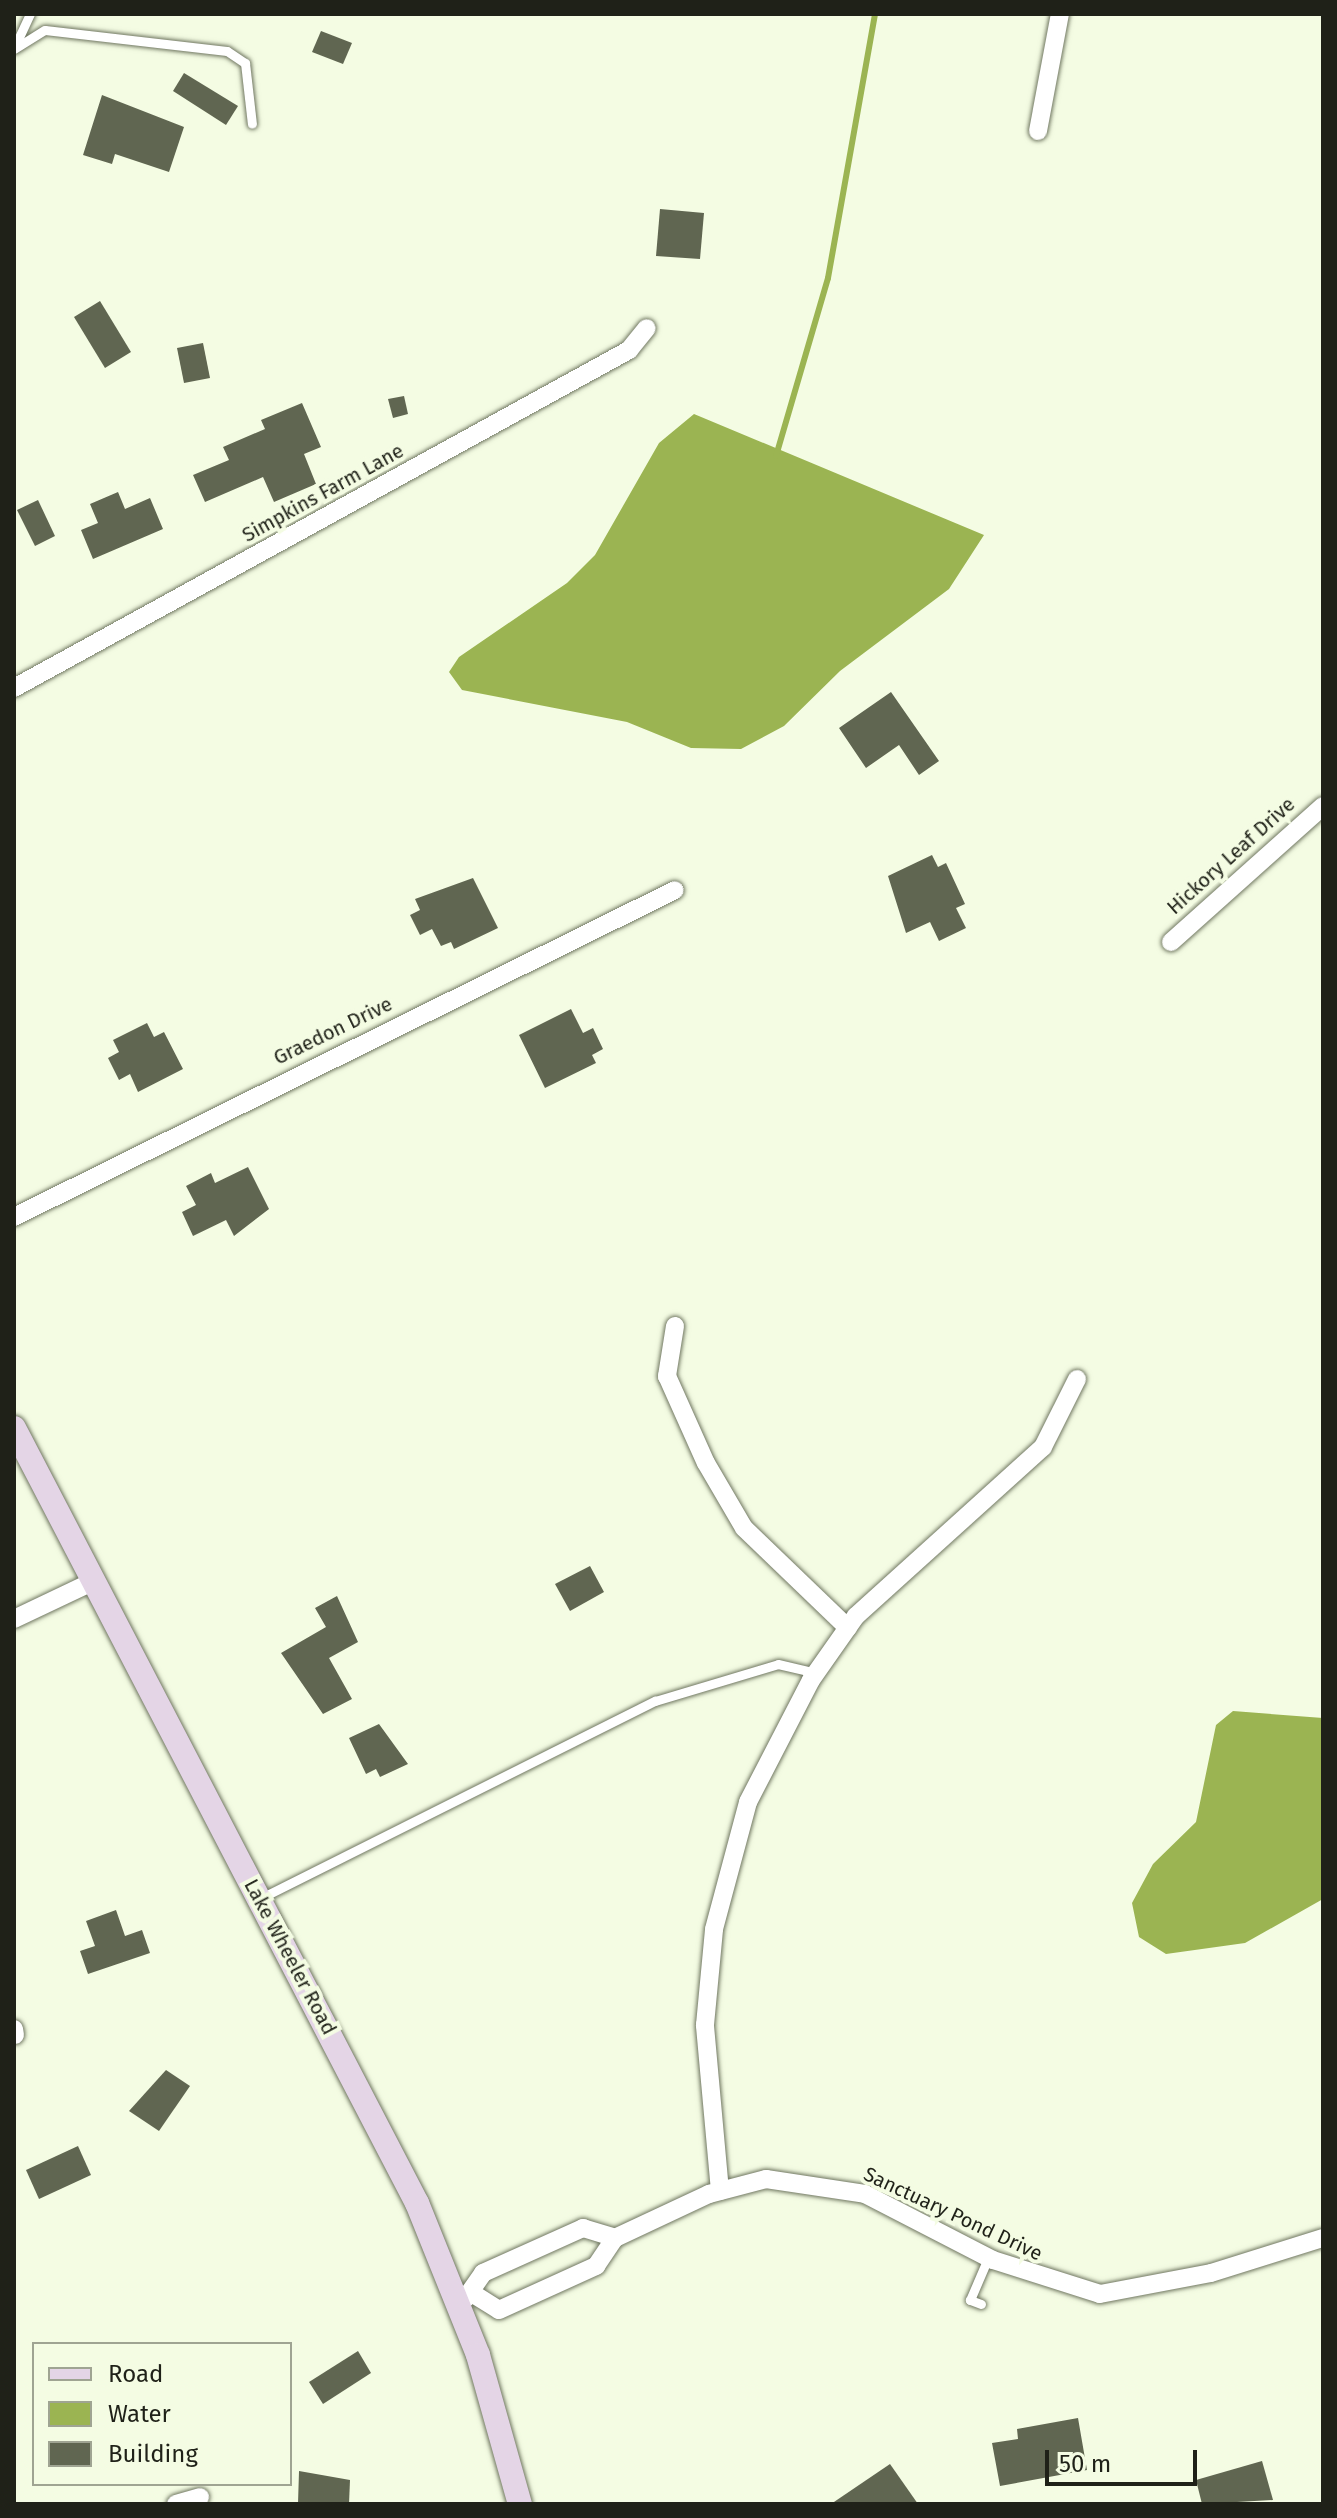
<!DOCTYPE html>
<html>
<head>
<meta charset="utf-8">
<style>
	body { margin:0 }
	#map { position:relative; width:1337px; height:2518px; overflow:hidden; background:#f4fce3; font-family:"Fira Sans",sans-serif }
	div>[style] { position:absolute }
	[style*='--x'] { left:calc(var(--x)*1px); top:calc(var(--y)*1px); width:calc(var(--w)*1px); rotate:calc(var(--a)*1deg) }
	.water>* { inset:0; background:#9bb452 }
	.stream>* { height:6px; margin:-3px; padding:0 3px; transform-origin:3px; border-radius:3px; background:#9bb452 }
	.building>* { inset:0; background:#606651 }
	.roads { filter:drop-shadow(0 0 2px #707761) drop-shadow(0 0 2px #707761) }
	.lane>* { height:9px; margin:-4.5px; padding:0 4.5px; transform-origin:4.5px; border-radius:4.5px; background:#fff }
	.street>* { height:18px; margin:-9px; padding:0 9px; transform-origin:9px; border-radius:9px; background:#fff }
	.secondary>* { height:24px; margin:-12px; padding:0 12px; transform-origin:12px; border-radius:12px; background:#e4d5e6 }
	span { translate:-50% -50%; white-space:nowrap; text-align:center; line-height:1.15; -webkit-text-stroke:8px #f4fce3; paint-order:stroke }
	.street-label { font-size:20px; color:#1f2118 }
	.frame { position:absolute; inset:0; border:16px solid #1f2118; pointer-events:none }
	.legend { position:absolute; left:32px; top:2342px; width:260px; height:144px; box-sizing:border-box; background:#f4fce3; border:2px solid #9fa492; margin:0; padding:10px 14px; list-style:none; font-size:24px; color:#1f2118 }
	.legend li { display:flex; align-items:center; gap:16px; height:40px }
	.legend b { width:40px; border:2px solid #9fa492 }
	.scale { position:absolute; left:1045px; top:2450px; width:152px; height:36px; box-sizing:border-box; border:4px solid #1f2118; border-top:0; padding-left:10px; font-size:24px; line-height:28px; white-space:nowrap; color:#1f2118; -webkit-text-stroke:6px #f4fce3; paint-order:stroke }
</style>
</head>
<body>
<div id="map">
	<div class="water">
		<i style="clip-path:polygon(694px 414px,984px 535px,949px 589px,840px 671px,784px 726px,741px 749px,691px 748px,627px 722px,462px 690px,449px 672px,459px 657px,567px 583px,595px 555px,659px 443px)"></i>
		<i style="clip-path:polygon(1233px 1711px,1323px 1718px,1323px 1899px,1245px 1943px,1166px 1954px,1139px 1937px,1132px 1903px,1153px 1864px,1196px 1822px,1216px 1725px)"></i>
	</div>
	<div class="stream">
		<i style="--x:776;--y:456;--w:185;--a:-73.7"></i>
		<i style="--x:828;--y:278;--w:268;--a:-79.9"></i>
	</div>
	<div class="building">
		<i style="clip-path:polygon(321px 31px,352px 43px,343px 64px,312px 52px)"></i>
		<i style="clip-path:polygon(184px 73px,238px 106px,226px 125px,173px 91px)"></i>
		<i style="clip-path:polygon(102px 95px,184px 127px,169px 172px,115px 154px,112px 164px,83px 155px)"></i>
		<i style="clip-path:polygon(660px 209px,704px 213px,700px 259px,656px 256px)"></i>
		<i style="clip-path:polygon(100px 301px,131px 352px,105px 368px,74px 317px)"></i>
		<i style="clip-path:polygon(203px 343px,210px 378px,184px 383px,177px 348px)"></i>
		<i style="clip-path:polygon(404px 396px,408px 414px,393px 418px,388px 399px)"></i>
		<i style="clip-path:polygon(302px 403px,321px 447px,304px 454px,316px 484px,274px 502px,263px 477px,205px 502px,193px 475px,229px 460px,223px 447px,265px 429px,261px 420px)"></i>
		<i style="clip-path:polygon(118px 492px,125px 509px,150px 498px,163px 529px,93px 559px,81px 530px,98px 523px,90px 504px)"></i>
		<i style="clip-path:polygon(38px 500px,55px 536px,35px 546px,17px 510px)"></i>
		<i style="clip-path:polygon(891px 692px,939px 761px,919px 775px,899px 745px,866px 768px,839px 728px)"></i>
		<i style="clip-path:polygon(932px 855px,938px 867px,946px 863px,965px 904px,956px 908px,966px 928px,939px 941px,930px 922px,906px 933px,888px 876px)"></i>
		<i style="clip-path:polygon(473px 878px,498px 928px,454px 949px,451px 942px,441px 946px,432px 929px,420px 935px,410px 915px,420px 910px,415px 899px)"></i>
		<i style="clip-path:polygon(571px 1009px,583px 1033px,593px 1028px,603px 1049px,592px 1055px,596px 1063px,545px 1088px,519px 1035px)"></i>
		<i style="clip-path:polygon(147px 1023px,154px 1037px,164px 1032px,183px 1069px,138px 1092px,130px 1074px,119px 1080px,108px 1058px,119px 1052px,113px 1040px)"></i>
		<i style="clip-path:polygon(248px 1167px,269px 1209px,234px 1236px,226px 1220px,193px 1236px,182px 1212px,196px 1205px,186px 1186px,211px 1173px,215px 1183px)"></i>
		<i style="clip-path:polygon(590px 1566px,604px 1592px,570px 1611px,555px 1584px)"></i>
		<i style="clip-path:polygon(337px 1596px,358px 1642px,329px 1658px,352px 1699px,323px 1714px,281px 1653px,326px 1627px,315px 1608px)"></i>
		<i style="clip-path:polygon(379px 1724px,408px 1764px,380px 1777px,376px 1769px,366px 1774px,349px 1738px)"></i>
		<i style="clip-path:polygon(116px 1910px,125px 1936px,142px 1930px,150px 1953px,88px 1974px,80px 1951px,95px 1946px,86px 1921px)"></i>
		<i style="clip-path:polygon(166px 2070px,190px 2086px,159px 2131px,129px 2111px)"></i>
		<i style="clip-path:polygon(78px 2146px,91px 2175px,39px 2199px,26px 2170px)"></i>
		<i style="clip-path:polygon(358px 2351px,371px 2373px,323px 2404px,309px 2382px)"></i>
		<i style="clip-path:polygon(1078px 2418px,1087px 2470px,1000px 2486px,992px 2443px,1018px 2439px,1017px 2429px)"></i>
		<i style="clip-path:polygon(1262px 2461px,1273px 2500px,1202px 2504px,1196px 2480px)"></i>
		<i style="clip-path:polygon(890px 2464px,918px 2504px,831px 2504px)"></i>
		<i style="clip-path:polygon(299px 2471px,350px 2480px,349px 2504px,298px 2504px)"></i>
	</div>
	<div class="roads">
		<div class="lane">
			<i style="--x:14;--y:48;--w:38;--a:-65"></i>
			<i style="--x:14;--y:49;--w:36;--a:-32"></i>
			<i style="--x:45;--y:30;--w:183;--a:6.6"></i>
			<i style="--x:227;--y:51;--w:22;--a:34"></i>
			<i style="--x:245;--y:63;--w:61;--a:83.5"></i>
			<i style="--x:259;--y:1899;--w:443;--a:-26.6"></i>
			<i style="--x:655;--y:1701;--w:128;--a:-16.7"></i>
			<i style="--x:778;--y:1664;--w:39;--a:13"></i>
			<i style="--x:981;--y:2304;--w:12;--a:-160"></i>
			<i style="--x:970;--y:2300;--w:46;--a:-66.8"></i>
		</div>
		<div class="street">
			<i style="--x:1038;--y:131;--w:119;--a:-79.4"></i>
			<i style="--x:14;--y:688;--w:702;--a:-28.79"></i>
			<i style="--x:629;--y:350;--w:28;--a:-51"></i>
			<i style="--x:1171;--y:942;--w:204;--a:-41.8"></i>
			<i style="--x:14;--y:1217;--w:737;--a:-26.32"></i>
			<i style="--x:675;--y:1326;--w:51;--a:99.1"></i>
			<i style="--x:667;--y:1376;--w:95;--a:65.9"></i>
			<i style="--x:706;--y:1463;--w:75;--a:59.7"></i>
			<i style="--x:744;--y:1528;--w:144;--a:43.9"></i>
			<i style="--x:14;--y:1619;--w:86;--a:-25.4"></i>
			<i style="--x:14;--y:2029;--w:6;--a:81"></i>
			<i style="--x:720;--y:2191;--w:167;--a:-95.2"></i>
			<i style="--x:705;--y:2025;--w:96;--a:-84.6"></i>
			<i style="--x:714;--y:1929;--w:131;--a:-75"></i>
			<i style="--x:748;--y:1802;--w:137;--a:-62.7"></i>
			<i style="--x:811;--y:1680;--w:78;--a:-54.9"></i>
			<i style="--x:856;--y:1616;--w:252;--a:-42.1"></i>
			<i style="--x:1043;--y:1447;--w:76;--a:-63.4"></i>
			<i style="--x:475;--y:2295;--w:28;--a:32"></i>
			<i style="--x:499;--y:2310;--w:107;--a:-24.4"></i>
			<i style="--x:596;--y:2266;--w:34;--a:-56"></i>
			<i style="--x:615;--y:2238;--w:104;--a:-25.1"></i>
			<i style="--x:709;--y:2194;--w:59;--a:-14.7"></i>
			<i style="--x:766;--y:2179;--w:100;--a:8.6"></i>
			<i style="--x:865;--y:2194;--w:144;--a:27.3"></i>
			<i style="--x:993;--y:2260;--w:112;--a:17.6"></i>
			<i style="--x:1100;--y:2294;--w:113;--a:-10.7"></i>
			<i style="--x:1211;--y:2273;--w:117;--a:-17.4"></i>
			<i style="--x:465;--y:2299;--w:32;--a:-55"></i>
			<i style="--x:483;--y:2273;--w:110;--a:-24.2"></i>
			<i style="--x:583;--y:2228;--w:34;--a:17"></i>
			<i style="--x:176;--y:2504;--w:25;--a:-16"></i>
		</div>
		<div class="secondary">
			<i style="--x:14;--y:1428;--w:874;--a:62.53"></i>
			<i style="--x:417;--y:2203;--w:164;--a:68.1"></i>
			<i style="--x:478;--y:2355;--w:155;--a:74.3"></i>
		</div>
	</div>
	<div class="street-label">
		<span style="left:323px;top:493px;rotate:-29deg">Simpkins Farm Lane</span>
		<span style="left:1231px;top:856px;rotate:-42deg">Hickory Leaf Drive</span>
		<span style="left:333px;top:1031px;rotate:-26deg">Graedon Drive</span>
		<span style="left:290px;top:1957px;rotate:62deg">Lake Wheeler Road</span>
		<span style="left:953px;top:2214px;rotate:25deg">Sanctuary Pond Drive</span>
	</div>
	<div class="frame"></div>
	<ul class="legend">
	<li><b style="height:10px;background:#e4d5e6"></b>Road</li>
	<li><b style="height:22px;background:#9bb452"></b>Water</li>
	<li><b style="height:22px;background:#606651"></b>Building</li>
	</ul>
	<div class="scale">50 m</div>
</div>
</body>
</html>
